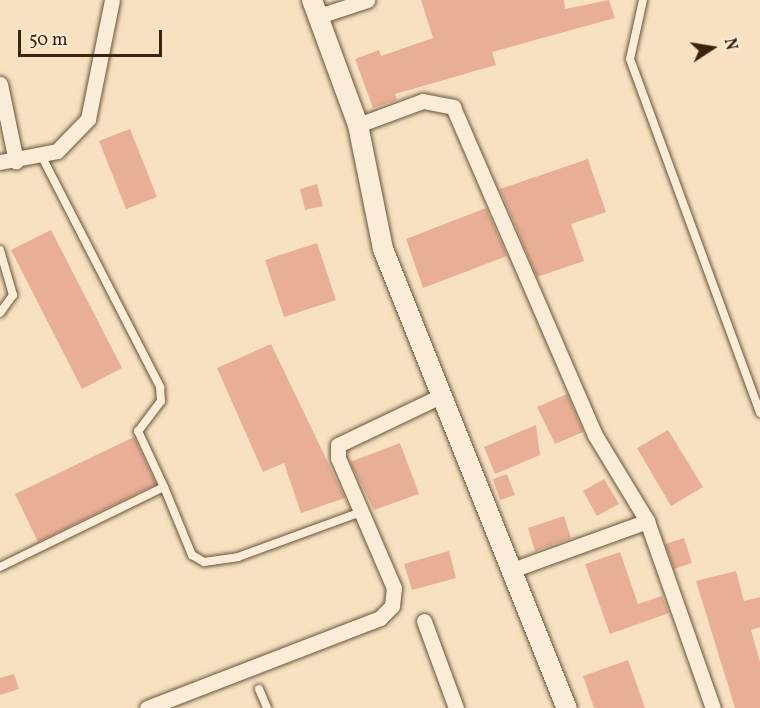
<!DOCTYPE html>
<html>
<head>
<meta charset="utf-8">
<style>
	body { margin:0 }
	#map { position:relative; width:760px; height:708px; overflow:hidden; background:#f7e1c0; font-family:Vollkorn,serif }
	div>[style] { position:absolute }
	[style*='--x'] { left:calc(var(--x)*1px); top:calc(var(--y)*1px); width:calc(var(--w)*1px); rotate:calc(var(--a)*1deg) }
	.building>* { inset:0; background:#e9af96 }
	.roads { filter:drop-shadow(0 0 2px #69533a) drop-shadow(0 0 2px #69533a) }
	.service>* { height:8px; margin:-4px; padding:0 4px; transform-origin:4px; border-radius:4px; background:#faecd6 }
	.minor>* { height:15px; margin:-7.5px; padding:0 7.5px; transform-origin:7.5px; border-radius:7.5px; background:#faecd6 }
	.tertiary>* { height:20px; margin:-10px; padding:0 10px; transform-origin:10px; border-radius:10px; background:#faecd6 }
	span { translate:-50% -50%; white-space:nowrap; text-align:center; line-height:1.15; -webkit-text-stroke:4.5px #faecd6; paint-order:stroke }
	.north { position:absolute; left:682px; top:18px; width:60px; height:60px; -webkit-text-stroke:4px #faecd6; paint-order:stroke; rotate:78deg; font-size:16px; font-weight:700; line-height:24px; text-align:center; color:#3a240d }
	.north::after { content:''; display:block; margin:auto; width:21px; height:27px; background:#3a240d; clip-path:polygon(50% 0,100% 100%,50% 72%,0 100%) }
	.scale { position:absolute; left:18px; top:30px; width:144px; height:27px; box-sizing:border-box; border:3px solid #3a240d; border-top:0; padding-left:8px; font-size:18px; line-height:21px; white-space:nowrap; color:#3a240d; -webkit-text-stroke:4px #faecd6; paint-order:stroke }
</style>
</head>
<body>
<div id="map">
	<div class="building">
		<i style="clip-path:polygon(421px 0,564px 0,565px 9px,609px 0,615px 18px,492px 52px,496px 65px,395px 94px,397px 100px,373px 108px,355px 59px,379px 50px,381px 56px,433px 38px)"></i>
		<i style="clip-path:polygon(130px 129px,157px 197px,126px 209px,99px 141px)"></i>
		<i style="clip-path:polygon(588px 159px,606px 212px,571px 224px,584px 261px,537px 277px,500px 189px)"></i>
		<i style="clip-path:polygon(317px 184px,323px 206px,305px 210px,300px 189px)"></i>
		<i style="clip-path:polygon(486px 208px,507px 256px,423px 288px,406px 239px)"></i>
		<i style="clip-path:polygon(51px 230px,122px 368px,82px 389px,11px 250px)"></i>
		<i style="clip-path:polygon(317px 243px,336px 300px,284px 317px,265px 260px)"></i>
		<i style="clip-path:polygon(271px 344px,345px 498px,301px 513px,284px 463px,263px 472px,217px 368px)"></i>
		<i style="clip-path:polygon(567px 394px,583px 432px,555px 444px,537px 407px)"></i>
		<i style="clip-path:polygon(536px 425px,540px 455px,495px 474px,484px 447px)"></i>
		<i style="clip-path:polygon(668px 430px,703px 487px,671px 506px,637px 448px)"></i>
		<i style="clip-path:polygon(134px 437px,156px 484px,38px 542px,15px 494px)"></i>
		<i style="clip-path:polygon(400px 443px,419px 494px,374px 510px,350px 462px)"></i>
		<i style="clip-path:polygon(507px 474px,515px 495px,500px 500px,493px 479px)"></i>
		<i style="clip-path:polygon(604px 479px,619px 504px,597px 516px,583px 491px)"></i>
		<i style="clip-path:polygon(564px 516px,571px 538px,535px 551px,528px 528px)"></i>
		<i style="clip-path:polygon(684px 538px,692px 563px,674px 569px,665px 544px)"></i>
		<i style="clip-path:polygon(449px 551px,456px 578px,412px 590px,404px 564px)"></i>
		<i style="clip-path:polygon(620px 552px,638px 604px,662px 596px,669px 613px,610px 634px,585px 564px)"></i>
		<i style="clip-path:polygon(736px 571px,744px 601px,760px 597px,760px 627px,751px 630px,760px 662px,760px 708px,735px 708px,696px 581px)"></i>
		<i style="clip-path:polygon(628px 660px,645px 708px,594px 708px,583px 676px)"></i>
		<i style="clip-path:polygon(14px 674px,19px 689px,0 695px,0 678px)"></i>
	</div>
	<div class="roads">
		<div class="service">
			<i style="--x:643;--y:0;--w:60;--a:102.4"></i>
			<i style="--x:630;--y:59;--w:377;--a:69.8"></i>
			<i style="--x:42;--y:157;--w:259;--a:62.8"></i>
			<i style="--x:160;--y:387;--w:14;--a:86"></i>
			<i style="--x:161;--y:401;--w:38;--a:127"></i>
			<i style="--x:138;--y:431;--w:62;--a:65.1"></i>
			<i style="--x:0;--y:250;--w:47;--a:73.9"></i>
			<i style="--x:13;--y:295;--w:22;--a:126"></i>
			<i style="--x:0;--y:567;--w:182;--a:-26"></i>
			<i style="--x:164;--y:487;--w:74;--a:67.6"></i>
			<i style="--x:192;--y:555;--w:14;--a:30"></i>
			<i style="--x:204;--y:562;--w:34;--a:-8"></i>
			<i style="--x:238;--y:557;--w:131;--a:-20.1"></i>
			<i style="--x:259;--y:689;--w:21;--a:67"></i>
		</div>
		<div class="minor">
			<i style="--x:319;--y:16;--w:51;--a:-18.4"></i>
			<i style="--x:0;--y:84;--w:79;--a:78.3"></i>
			<i style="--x:358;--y:125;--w:69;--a:-20.3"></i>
			<i style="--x:423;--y:101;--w:31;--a:11"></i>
			<i style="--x:453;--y:107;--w:357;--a:66.6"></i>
			<i style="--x:595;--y:435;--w:100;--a:58.8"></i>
			<i style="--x:647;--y:521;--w:198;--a:70.6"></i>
			<i style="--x:0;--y:162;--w:58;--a:-10.9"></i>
			<i style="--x:57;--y:151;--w:45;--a:-45.9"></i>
			<i style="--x:88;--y:119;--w:121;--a:-78.6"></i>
			<i style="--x:512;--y:570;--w:144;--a:-19.9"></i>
			<i style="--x:424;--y:621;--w:93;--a:69.8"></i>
			<i style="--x:147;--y:708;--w:250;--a:-21.1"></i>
			<i style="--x:380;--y:618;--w:17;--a:-45"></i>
			<i style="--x:392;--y:606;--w:18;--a:-84"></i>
			<i style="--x:394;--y:588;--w:142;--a:-113.3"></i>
			<i style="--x:338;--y:458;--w:13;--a:-90"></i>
			<i style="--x:338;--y:445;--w:116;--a:-25.5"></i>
		</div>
		<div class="tertiary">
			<i style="--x:312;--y:0;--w:133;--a:69.8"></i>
			<i style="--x:358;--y:125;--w:126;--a:78.6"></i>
			<i style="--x:383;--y:249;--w:495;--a:68.2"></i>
		</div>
	</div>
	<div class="north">N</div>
	<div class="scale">50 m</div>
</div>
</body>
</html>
